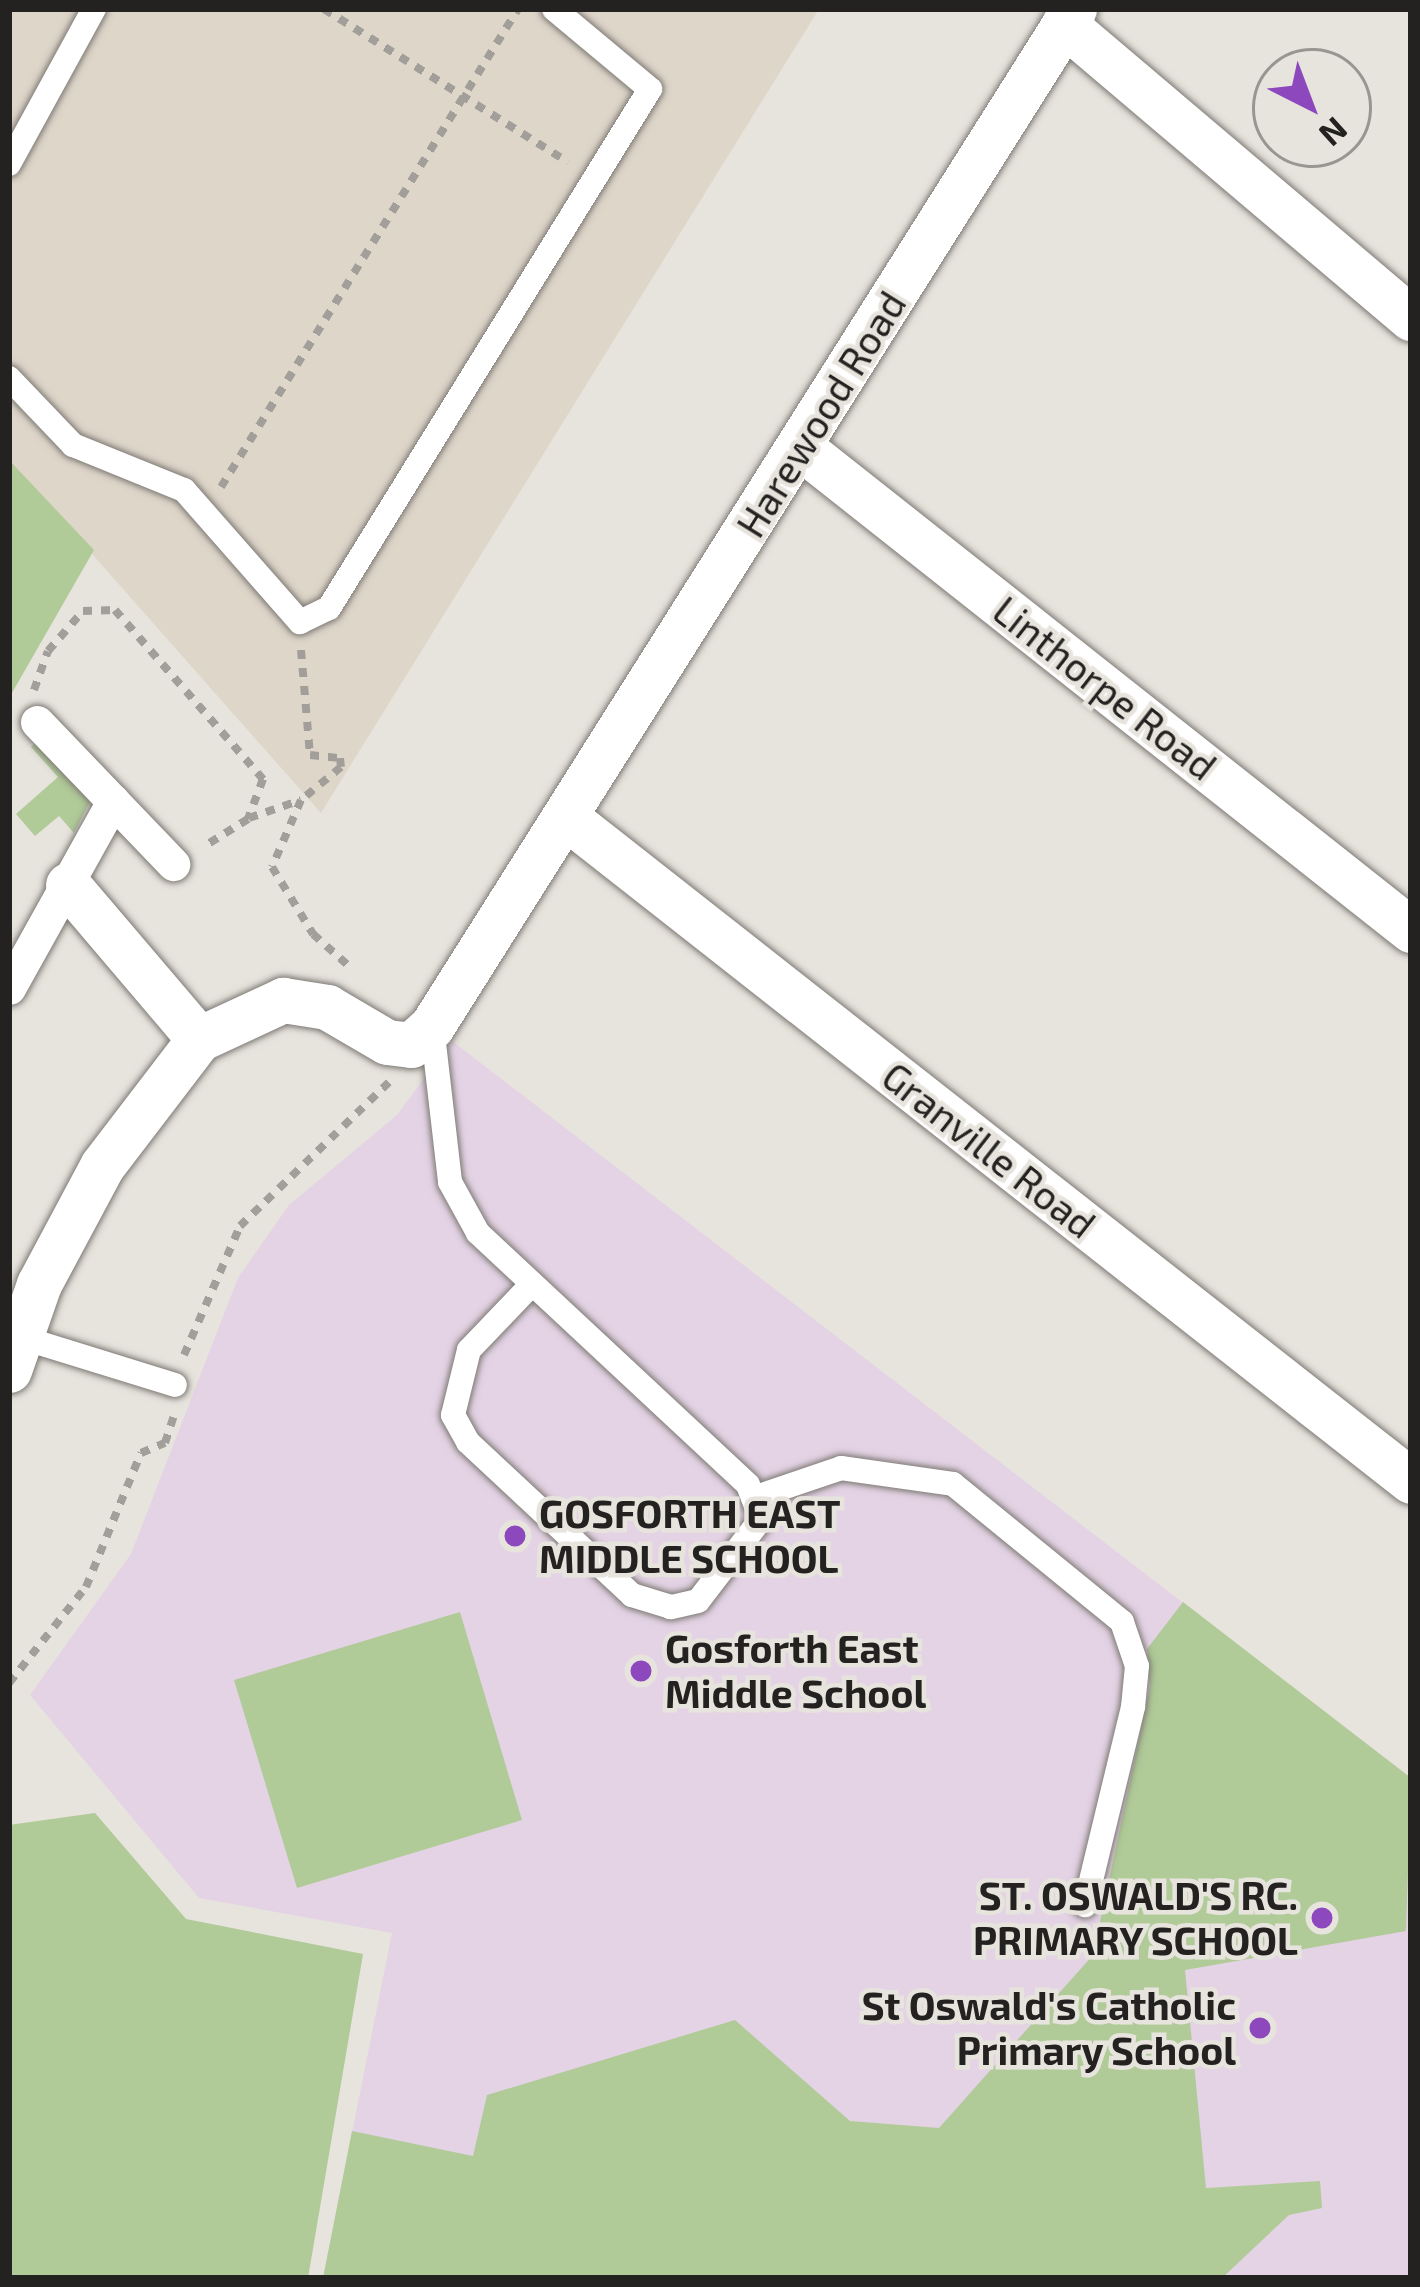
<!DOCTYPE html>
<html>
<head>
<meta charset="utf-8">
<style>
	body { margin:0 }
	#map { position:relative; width:1420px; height:2287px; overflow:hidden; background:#e7e3dd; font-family:"Exo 2",sans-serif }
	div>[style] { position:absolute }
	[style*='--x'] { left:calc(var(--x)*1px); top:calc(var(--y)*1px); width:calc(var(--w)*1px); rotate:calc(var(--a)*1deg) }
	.built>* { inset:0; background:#dfd6ca }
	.education>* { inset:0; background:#e4d3e5 }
	.green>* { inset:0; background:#b0ca98 }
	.path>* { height:8px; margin-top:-4px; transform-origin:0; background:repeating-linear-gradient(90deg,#a29f9a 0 9px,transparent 0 18px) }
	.roads { filter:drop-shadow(0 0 3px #7e7a75) drop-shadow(0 0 3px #7e7a75) }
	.service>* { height:24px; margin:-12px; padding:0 12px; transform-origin:12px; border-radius:12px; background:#fff }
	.pedestrian>* { height:33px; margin:-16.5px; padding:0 16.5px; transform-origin:16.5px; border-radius:16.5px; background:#fff }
	.minor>* { height:45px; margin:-22.5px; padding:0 22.5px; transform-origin:22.5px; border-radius:22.5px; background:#fff }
	.dots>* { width:33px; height:33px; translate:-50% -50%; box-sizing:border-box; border:6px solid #e7e3dd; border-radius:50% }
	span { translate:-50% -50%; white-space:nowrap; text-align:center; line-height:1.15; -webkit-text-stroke:9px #e7e3dd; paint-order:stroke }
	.street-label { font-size:39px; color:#232220 }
	.poi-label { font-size:39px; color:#232220; font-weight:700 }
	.left { translate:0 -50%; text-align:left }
	.right { translate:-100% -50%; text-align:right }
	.frame { position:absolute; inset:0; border:12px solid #232220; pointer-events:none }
	.north { position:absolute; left:1252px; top:48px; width:120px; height:120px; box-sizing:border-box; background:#e7e3dd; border:3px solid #999691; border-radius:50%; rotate:138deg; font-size:33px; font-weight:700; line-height:48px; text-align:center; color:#232220 }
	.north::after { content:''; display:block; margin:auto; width:42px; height:54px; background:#8c48bc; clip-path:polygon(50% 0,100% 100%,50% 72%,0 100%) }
</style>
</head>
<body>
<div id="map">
	<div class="built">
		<i style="clip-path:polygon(9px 9px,819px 9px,321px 813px,9px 460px)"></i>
	</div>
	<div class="education">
		<i style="clip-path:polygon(452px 1041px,1411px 1778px,1411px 2278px,323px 2278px,392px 1933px,199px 1898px,30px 1695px,131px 1554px,238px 1278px,289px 1205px,397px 1115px)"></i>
	</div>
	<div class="green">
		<i style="clip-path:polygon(9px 460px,94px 550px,9px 698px)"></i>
		<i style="clip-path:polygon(57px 724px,103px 776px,74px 833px,59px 816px,35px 836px,16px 814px,58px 777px,31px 747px)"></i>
		<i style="clip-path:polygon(1183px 1602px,1411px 1778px,1406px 1931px,1185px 1970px,1206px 2188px,1320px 2181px,1322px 2208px,1289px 2215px,1222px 2278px,323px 2278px,352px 2131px,473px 2156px,487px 2095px,735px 2020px,850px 2121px,939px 2128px,1093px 1955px,1150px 1687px,1147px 1649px)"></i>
		<i style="clip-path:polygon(460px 1612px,522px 1820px,297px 1888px,234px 1680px)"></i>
		<i style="clip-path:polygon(95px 1813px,186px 1919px,363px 1954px,308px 2278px,9px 2278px,9px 1825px)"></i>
	</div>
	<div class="path">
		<i style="--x:324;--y:9;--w:288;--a:32.1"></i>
		<i style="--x:221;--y:487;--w:563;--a:-58.15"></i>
		<i style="--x:301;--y:650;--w:105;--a:85.1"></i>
		<i style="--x:310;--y:755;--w:30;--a:6"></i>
		<i style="--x:340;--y:758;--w:9;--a:84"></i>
		<i style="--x:341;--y:767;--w:52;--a:140.5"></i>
		<i style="--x:301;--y:800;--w:73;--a:113.4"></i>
		<i style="--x:272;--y:867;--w:79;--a:58.5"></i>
		<i style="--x:313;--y:934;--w:51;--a:41.8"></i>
		<i style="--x:34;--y:690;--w:41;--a:-70.3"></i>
		<i style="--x:48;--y:651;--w:53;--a:-48.8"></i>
		<i style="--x:83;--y:611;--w:32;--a:-2"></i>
		<i style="--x:115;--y:610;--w:225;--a:48.8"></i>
		<i style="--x:263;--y:779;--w:43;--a:110.6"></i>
		<i style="--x:248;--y:819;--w:53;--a:148.1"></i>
		<i style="--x:249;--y:818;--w:55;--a:-19.1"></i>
		<i style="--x:184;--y:1355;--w:141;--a:-66.5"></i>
		<i style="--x:240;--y:1226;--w:209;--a:-44"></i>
		<i style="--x:9;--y:1683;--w:123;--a:-51.3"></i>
		<i style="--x:86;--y:1587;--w:145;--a:-67.7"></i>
		<i style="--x:141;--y:1453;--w:26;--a:-23"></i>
		<i style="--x:165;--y:1443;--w:28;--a:-72"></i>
	</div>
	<div class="roads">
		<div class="service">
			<i style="--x:9;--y:164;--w:177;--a:-61.3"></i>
			<i style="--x:9;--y:378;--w:93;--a:46.3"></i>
			<i style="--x:73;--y:445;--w:120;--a:22.1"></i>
			<i style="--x:184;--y:490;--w:176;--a:48.7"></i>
			<i style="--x:300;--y:622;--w:32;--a:-26"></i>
			<i style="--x:329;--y:608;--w:610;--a:-58.26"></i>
			<i style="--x:650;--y:89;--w:125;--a:-140.2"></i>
			<i style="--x:432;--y:1026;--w:157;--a:83.4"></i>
			<i style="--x:450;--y:1182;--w:58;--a:61.2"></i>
			<i style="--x:478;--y:1233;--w:369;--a:43"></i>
			<i style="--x:748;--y:1485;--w:36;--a:69"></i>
			<i style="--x:761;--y:1519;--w:103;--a:127.5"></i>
			<i style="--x:698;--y:1601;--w:28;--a:167"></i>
			<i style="--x:671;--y:1607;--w:41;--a:-162.9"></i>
			<i style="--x:632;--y:1595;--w:224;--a:-137"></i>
			<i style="--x:468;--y:1442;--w:31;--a:-119"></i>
			<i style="--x:453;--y:1415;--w:67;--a:-76.2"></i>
			<i style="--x:469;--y:1350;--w:91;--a:-46.3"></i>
			<i style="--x:20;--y:1337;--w:162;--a:17.2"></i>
			<i style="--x:753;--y:1498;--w:93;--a:-18.8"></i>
			<i style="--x:841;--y:1468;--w:113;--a:8.1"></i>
			<i style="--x:953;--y:1484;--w:218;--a:39.2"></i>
			<i style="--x:1122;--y:1622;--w:46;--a:71.2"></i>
			<i style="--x:1137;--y:1666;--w:41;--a:95.6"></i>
			<i style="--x:1133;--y:1707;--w:204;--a:103.6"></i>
		</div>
		<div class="pedestrian">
			<i style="--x:37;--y:722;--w:197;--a:46.2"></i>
			<i style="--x:9;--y:988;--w:214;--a:-60.9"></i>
		</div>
		<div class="minor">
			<i style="--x:1064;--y:24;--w:455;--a:40.3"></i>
			<i style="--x:800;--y:447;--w:779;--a:38.33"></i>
			<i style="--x:567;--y:818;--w:1073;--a:38.15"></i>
			<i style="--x:68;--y:885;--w:202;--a:49.6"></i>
			<i style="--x:9;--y:1370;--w:91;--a:-70.8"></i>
			<i style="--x:39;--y:1284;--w:134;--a:-61.9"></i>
			<i style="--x:102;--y:1166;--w:160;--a:-52.6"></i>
			<i style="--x:199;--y:1039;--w:93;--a:-24.9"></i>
			<i style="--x:283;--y:1000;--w:45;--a:9"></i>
			<i style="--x:327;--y:1007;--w:69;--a:30.3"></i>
			<i style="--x:387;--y:1042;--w:24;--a:7"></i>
			<i style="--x:411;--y:1045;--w:28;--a:-42"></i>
			<i style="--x:432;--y:1026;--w:1203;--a:-57.74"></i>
		</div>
	</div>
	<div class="dots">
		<i style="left:515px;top:1536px;background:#8c48bc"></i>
		<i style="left:641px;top:1671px;background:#8c48bc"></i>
		<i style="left:1322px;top:1918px;background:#8c48bc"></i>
		<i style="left:1260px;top:2028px;background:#8c48bc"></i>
	</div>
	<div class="street-label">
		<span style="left:821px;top:414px;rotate:-58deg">Harewood Road</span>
		<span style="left:1105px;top:688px;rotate:38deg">Linthorpe Road</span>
		<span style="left:989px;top:1150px;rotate:38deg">Granville Road</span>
	</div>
	<div class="poi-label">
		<span class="left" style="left:539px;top:1536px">GOSFORTH EAST<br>MIDDLE SCHOOL</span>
		<span class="left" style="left:665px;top:1671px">Gosforth East<br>Middle School</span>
		<span class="right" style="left:1298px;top:1918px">ST. OSWALD'S RC.<br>PRIMARY SCHOOL</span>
		<span class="right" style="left:1236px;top:2028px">St Oswald's Catholic<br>Primary School</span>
	</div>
	<div class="frame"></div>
	<div class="north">N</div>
</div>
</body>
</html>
